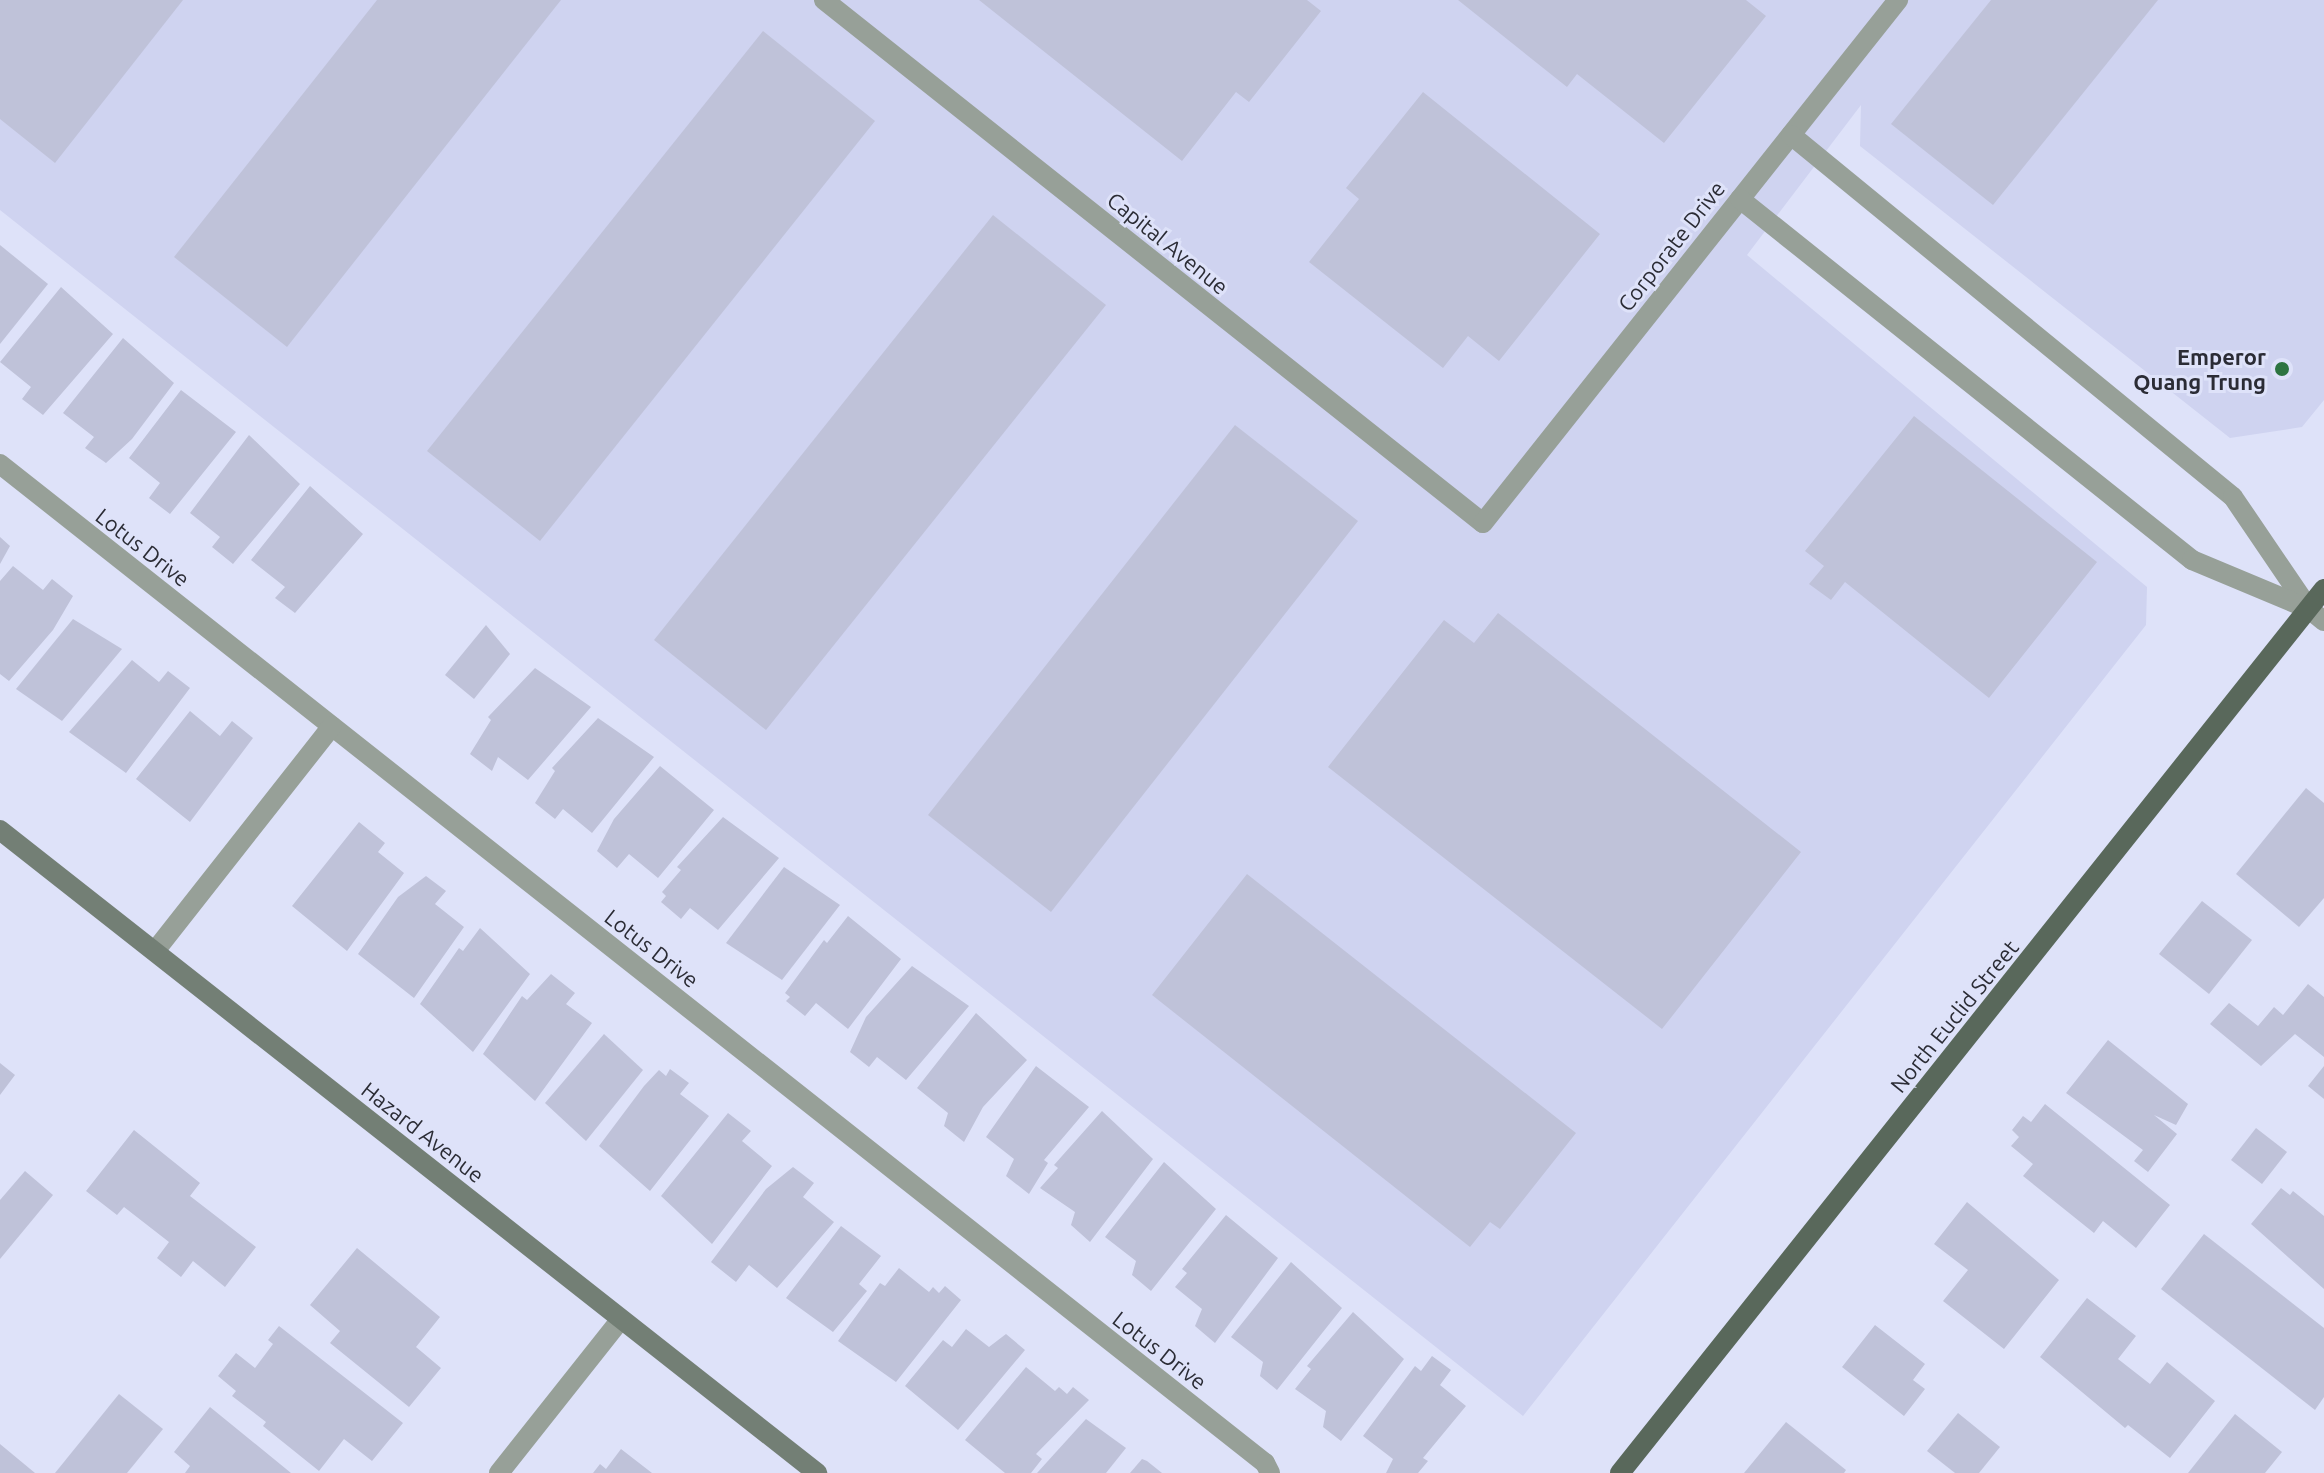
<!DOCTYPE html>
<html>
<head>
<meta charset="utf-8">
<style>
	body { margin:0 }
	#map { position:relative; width:2324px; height:1473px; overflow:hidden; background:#dee2f9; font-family:Ubuntu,sans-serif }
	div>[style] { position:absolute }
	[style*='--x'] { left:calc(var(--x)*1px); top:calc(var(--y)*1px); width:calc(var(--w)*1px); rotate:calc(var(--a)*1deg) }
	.built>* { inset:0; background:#cfd3f0 }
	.building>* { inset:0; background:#bfc2d9 }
	.street>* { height:20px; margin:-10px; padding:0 10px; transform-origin:10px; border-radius:10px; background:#97a098 }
	.secondary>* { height:20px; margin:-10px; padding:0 10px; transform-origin:10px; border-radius:10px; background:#737f75 }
	.primary>* { height:20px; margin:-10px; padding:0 10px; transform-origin:10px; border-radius:10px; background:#59685b }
	.dots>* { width:22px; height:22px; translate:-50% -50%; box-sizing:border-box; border:4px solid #dee2f9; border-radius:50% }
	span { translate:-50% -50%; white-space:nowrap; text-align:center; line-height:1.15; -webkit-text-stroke:6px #dee2f9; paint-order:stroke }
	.street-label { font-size:22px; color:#2b2c35 }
	.poi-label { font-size:22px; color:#2b2c35; font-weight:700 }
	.right { translate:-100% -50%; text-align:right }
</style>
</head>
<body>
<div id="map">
	<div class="built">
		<i style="clip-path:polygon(0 0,2324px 0,2324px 400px,2302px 427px,2230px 438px,1860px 146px,1861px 105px,1747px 255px,2147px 587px,2146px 625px,1523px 1416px,0 210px)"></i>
	</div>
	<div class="building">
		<i style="clip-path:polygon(0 0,183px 0,55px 163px,0 119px)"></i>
		<i style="clip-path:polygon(377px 0,561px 0,287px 347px,174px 257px)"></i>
		<i style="clip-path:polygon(979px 0,1307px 0,1321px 11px,1249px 102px,1236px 92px,1182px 161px)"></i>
		<i style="clip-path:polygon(1458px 0,1746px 0,1766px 16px,1664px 143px,1577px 74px,1567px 87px)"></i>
		<i style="clip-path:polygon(1991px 0,2158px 0,1993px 205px,1891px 124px)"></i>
		<i style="clip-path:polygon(763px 31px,875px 121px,540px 541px,427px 451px)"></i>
		<i style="clip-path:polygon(1423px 92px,1600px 234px,1499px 361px,1468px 336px,1443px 368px,1309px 262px,1359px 199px,1346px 188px)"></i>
		<i style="clip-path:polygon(993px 215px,1106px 305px,766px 730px,654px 640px)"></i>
		<i style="clip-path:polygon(0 245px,48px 284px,0 344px)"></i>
		<i style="clip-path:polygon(61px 287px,113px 334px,43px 415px,22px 399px,31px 387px,0 362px)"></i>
		<i style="clip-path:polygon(123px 338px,174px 383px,132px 439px,106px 463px,85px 448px,94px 437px,63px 413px)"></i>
		<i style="clip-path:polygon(181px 390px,236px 432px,170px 514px,149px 498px,160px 483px,129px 458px)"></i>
		<i style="clip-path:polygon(1914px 416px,2097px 562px,1989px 698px,1845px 582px,1831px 600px,1809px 584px,1824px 566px,1805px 551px)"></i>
		<i style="clip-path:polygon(1235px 425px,1358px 521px,1051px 912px,928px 815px)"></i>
		<i style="clip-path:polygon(249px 435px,300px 484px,233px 564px,212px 547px,220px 537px,190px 513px)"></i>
		<i style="clip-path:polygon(310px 486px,363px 534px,295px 613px,275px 598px,285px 587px,251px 560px)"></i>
		<i style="clip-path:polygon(0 537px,10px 546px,0 564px)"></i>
		<i style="clip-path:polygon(13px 566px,43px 590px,52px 579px,73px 596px,53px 630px,9px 681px,0 674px,0 581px)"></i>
		<i style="clip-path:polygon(1498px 613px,1801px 852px,1662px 1029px,1328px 767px,1444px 620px,1474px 643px)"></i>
		<i style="clip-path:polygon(73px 619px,122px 649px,62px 721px,16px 689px)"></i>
		<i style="clip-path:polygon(486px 625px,510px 654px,474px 699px,445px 675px)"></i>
		<i style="clip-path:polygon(132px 660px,159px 682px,168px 671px,190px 688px,126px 773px,69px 732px)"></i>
		<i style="clip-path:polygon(535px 668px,591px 707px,528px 780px,498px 757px,492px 771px,470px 754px,491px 720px,488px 717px)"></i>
		<i style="clip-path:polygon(190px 711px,220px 736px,232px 721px,253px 738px,190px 822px,136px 779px)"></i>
		<i style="clip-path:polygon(598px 718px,654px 757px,592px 833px,563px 809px,555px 819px,535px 803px,555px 771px,552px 768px)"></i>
		<i style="clip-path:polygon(660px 766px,714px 810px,658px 878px,629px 854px,617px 868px,597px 851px,614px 819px)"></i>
		<i style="clip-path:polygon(2306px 788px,2324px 803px,2324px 898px,2299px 927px,2236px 874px)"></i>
		<i style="clip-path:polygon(723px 817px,779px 858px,718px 930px,690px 908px,681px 919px,661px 902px,666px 896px,662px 892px,681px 870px,677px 867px)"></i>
		<i style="clip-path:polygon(359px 822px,385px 843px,378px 852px,404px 873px,347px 951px,292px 906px)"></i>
		<i style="clip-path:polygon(784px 867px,840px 905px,782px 980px,726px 943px)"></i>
		<i style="clip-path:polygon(1247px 874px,1576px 1133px,1500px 1229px,1490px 1222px,1470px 1247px,1152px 995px)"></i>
		<i style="clip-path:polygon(426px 876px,446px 891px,435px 904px,464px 927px,414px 998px,358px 954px,398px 897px)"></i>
		<i style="clip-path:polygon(2202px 901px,2252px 940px,2209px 994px,2159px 954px)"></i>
		<i style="clip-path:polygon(848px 916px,901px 959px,848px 1029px,816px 1003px,805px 1016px,786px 1001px,790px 997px,785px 993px,824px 940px,827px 943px)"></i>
		<i style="clip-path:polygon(480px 928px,530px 974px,473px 1052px,420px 1004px,459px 948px,463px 951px)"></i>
		<i style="clip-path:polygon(912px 966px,969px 1006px,906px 1080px,877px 1057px,869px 1067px,850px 1052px,866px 1017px)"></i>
		<i style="clip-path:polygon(551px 974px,575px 993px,566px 1004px,592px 1023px,535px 1101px,483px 1054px,522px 996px,527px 1000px)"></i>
		<i style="clip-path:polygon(2308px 984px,2324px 997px,2324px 1057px,2295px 1034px,2261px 1066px,2210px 1024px,2229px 1003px,2258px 1026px,2274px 1007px,2283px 1015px)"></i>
		<i style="clip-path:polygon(976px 1013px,1027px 1060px,983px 1107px,964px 1142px,944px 1126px,948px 1113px,917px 1088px)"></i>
		<i style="clip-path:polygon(604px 1034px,643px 1070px,586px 1141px,545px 1103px)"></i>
		<i style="clip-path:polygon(2108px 1040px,2188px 1104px,2176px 1125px,2154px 1115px,2177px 1134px,2148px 1172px,2134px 1161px,2143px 1150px,2066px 1093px)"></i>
		<i style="clip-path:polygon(0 1063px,15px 1075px,0 1095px)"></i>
		<i style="clip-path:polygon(1036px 1066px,1089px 1107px,1044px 1160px,1048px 1163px,1029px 1194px,1006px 1176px,1014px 1159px,986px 1137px)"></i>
		<i style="clip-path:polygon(2324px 1066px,2324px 1099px,2308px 1086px)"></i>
		<i style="clip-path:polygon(670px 1069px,689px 1083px,680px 1094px,709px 1116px,650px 1191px,599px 1146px,644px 1086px,659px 1070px,666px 1076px)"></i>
		<i style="clip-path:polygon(2045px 1104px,2170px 1205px,2136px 1248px,2103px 1221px,2094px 1233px,2023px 1176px,2033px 1164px,2011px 1146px,2019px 1137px,2012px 1130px,2023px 1116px,2031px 1122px)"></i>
		<i style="clip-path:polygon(1102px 1111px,1153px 1159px,1090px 1242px,1071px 1225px,1075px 1212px,1040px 1188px,1058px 1168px,1054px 1165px)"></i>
		<i style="clip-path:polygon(728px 1113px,751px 1131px,742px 1141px,772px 1166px,712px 1244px,661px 1196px)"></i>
		<i style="clip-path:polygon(2256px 1128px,2287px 1152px,2262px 1184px,2231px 1160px)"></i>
		<i style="clip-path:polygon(134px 1130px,200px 1183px,190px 1196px,256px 1247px,225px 1287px,193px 1261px,181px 1277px,157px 1258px,169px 1242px,124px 1207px,117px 1215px,86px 1191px)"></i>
		<i style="clip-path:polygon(1164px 1162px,1216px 1209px,1151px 1291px,1132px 1275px,1136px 1261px,1105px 1237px)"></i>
		<i style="clip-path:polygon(793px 1167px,814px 1183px,803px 1197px,834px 1222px,777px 1288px,749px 1265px,736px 1282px,711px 1262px,766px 1189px)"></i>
		<i style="clip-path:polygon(25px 1171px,53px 1195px,0 1259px,0 1200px)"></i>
		<i style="clip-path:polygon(2281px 1188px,2290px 1195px,2293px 1191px,2324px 1216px,2324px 1289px,2251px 1224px)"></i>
		<i style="clip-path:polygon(1967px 1202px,2059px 1280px,2004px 1349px,1943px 1301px,1968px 1270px,1934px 1244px)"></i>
		<i style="clip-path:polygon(1226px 1215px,1278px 1258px,1215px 1343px,1195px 1326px,1202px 1309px,1175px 1287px,1187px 1273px,1182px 1269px)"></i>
		<i style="clip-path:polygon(841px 1226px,881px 1256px,859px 1284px,867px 1291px,833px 1332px,786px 1298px)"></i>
		<i style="clip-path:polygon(2204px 1234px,2324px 1328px,2324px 1397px,2315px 1410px,2161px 1289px)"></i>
		<i style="clip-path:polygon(357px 1248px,440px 1317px,416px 1347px,441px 1368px,409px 1407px,330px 1343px,340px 1331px,310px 1305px)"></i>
		<i style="clip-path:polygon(1291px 1262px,1342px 1308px,1277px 1390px,1260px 1376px,1263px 1362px,1231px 1337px)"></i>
		<i style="clip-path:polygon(899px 1268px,929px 1292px,933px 1287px,939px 1293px,945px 1286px,961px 1300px,896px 1382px,838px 1341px,880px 1283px,885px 1286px)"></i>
		<i style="clip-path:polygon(2087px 1298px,2136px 1336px,2118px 1359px,2150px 1384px,2167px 1362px,2215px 1401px,2170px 1458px,2128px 1425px,2125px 1428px,2040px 1357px)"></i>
		<i style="clip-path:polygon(1353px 1312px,1404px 1359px,1341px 1441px,1323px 1427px,1326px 1411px,1295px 1389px,1311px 1369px,1307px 1366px)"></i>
		<i style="clip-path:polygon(1875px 1325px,1925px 1364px,1913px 1380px,1925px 1389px,1904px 1416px,1842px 1367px)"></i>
		<i style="clip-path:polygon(279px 1326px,403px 1423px,372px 1461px,344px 1439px,319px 1471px,263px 1426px,266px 1422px,232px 1396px,236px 1391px,218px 1376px,236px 1353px,255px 1368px,273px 1344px,268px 1340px)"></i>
		<i style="clip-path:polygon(966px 1329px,989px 1347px,1006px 1334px,1025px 1350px,958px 1430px,905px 1386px,943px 1340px,952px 1347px)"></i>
		<i style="clip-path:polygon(1432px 1356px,1451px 1370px,1440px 1385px,1466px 1406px,1423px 1458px,1428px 1461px,1418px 1473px,1386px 1473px,1393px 1459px,1363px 1436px,1415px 1366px,1421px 1371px)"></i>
		<i style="clip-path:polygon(1026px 1367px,1055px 1391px,1059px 1387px,1067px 1394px,1073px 1387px,1089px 1400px,1036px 1454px,1042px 1459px,1031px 1473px,1005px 1473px,965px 1440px)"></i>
		<i style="clip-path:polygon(119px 1394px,163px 1429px,127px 1473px,55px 1473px)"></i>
		<i style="clip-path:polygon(210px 1407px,291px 1473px,185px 1473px,190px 1466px,174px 1452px)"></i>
		<i style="clip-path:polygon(1958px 1413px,2000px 1447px,1979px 1473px,1955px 1473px,1927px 1451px)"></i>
		<i style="clip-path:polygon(2235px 1414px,2282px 1452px,2265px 1473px,2188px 1473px)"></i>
		<i style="clip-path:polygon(1086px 1419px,1126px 1448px,1106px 1473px,1037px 1473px)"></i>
		<i style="clip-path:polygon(1786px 1422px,1846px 1470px,1844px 1473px,1744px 1473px)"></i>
		<i style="clip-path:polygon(0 1444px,35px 1473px,0 1473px)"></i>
		<i style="clip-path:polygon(621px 1449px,652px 1473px,593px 1473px,600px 1464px,606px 1469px)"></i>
		<i style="clip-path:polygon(1142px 1459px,1147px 1461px,1162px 1473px,1130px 1473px)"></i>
	</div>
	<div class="street">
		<i style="--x:824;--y:0;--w:841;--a:38.44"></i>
		<i style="--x:1483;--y:523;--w:668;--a:-51.57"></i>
		<i style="--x:1791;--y:135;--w:571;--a:39.32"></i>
		<i style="--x:2233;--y:497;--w:135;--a:55.8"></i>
		<i style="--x:1740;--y:199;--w:578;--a:38.61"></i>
		<i style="--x:2192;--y:560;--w:127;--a:22.7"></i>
		<i style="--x:2309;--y:609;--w:19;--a:39"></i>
		<i style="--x:0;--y:464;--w:1612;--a:38.3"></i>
		<i style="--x:1265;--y:1463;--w:11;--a:63"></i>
		<i style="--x:155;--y:951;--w:286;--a:-51.8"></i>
		<i style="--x:499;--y:1473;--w:196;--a:-51.6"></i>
	</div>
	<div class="secondary">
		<i style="--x:0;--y:830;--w:1040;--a:38.2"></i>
	</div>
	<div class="primary">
		<i style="--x:1620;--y:1473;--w:1130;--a:-51.47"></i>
	</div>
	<div class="dots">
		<i style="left:2282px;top:369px;background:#2d7441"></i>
	</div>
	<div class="street-label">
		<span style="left:1168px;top:243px;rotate:39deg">Capital Avenue</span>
		<span style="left:1671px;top:246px;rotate:-52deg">Corporate Drive</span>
		<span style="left:143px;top:547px;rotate:38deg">Lotus Drive</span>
		<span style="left:652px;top:948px;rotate:38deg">Lotus Drive</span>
		<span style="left:1954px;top:1016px;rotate:-51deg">North Euclid Street</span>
		<span style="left:423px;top:1132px;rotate:38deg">Hazard Avenue</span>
		<span style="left:1160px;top:1350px;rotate:38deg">Lotus Drive</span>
	</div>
	<div class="poi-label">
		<span class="right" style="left:2266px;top:369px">Emperor<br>Quang Trung</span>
	</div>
</div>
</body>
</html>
